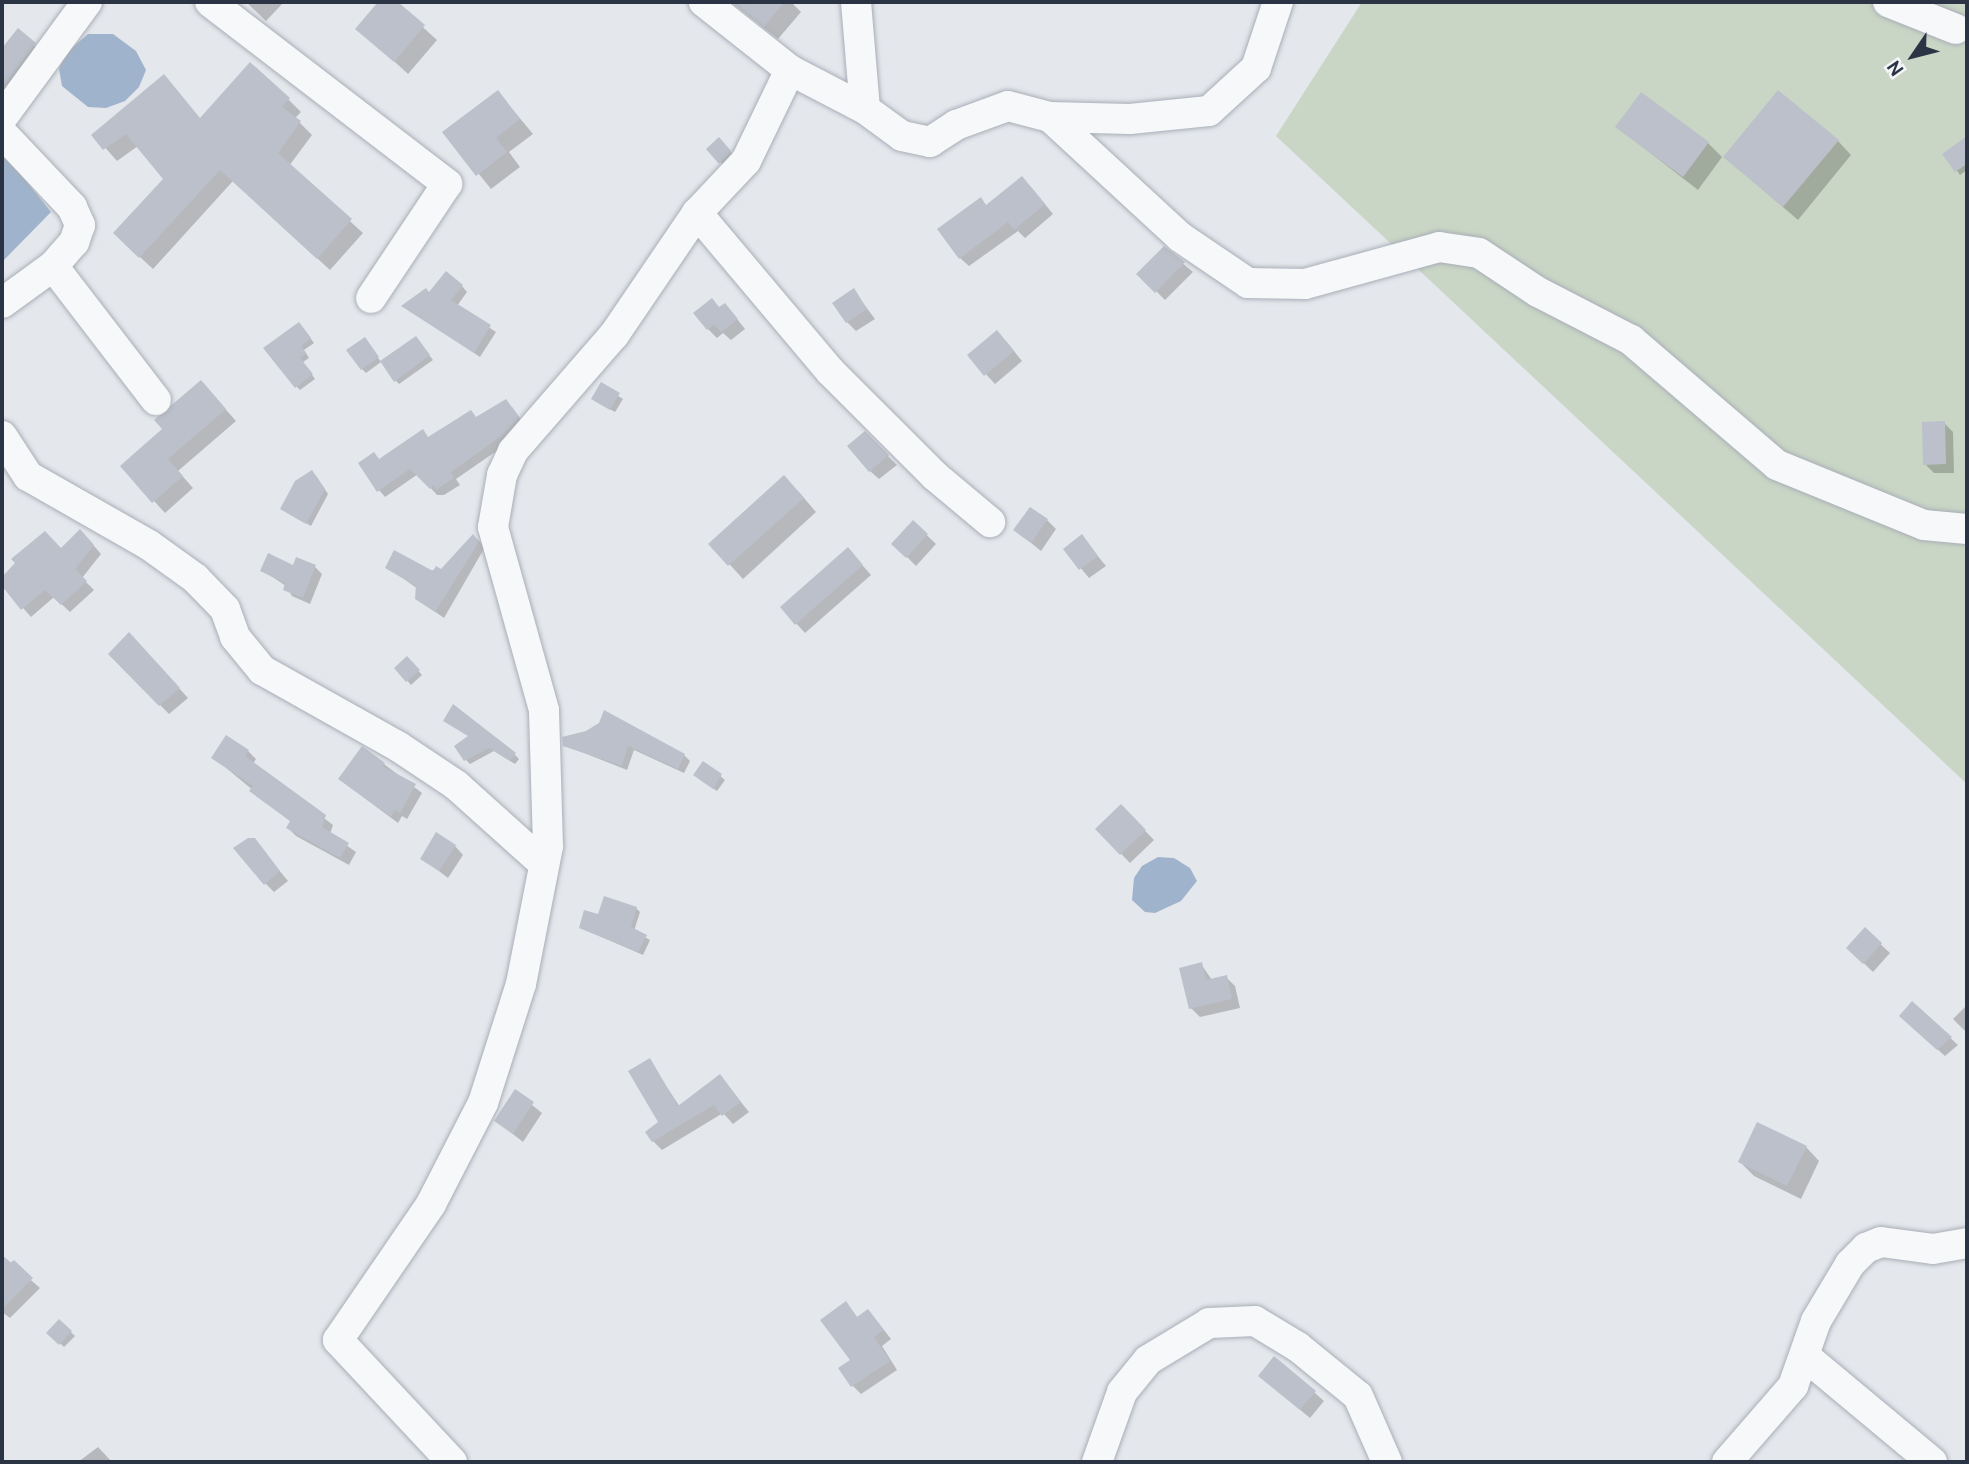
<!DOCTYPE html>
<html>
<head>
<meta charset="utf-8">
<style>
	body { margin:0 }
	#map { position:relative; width:1969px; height:1464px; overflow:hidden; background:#e4e7ec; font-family:Cabin,sans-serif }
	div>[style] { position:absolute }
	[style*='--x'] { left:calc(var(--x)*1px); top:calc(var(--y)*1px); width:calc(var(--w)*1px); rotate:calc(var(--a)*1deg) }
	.green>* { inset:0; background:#c9d6c5 }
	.water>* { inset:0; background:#9fb4cc }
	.shadow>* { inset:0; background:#0003 }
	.building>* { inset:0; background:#bbc0ca }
	.roads { filter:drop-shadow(0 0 2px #a9aeb7) drop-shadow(0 0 2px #a9aeb7) }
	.minor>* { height:30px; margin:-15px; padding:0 15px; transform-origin:15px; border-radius:15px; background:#f7f8fa }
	span { translate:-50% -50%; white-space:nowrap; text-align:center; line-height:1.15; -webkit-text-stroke:6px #f4f6f9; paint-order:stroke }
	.frame { position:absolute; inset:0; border:4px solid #2b3445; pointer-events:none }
	.north { position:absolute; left:1878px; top:21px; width:70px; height:70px; -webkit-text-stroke:5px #f4f6f9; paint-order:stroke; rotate:235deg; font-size:19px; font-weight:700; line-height:28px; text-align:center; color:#2b3445 }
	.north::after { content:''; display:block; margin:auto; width:24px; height:32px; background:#2b3445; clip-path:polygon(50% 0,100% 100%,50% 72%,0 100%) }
</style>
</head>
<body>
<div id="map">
	<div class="green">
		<i style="clip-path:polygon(1362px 2px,1967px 2px,1967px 784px,1276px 136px)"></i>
	</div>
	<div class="water">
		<i style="clip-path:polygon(88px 34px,113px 34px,136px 51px,146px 70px,139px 87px,125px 101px,106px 108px,88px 107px,62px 86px,59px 69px,66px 53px)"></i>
		<i style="clip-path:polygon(3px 152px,51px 212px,2px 262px,2px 153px)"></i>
		<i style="clip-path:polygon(1158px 857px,1174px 858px,1190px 868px,1197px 881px,1181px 901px,1155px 913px,1145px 912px,1132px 900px,1134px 878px,1142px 866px)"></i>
	</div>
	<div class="shadow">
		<i style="clip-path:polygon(246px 2px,284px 2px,266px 21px)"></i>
		<i style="clip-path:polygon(381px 2px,395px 2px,437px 40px,408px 74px,358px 28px)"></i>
		<i style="clip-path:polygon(731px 2px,791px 2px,801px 12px,778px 39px)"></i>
		<i style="clip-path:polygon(18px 30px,45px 55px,2px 103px,2px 49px)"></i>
		<i style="clip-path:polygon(498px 92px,533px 134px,509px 152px,520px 167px,491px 189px,445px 132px)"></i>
		<i style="clip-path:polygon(288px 99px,301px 112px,295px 118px,312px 135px,289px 166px,363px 233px,330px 270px,233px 181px,153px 269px,127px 245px,165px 179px,138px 146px,117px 161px,94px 135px,201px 119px)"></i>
		<i style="clip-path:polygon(1617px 127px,1708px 143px,1722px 157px,1698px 190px)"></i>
		<i style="clip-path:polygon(719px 139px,734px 156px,724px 166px,708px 149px)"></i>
		<i style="clip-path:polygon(1838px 141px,1851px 155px,1798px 220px,1725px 157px)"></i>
		<i style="clip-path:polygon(1965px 146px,1967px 170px,1960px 175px,1945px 154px)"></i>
		<i style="clip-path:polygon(1031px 187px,1053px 214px,1025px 238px,1018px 231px,969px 266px,960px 258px,987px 206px)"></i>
		<i style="clip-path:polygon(1164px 248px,1193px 272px,1165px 300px,1139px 274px)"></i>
		<i style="clip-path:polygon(462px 286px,467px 292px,457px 306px,496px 332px,480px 357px,404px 306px)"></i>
		<i style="clip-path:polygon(854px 291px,875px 319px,856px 331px,847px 322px)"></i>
		<i style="clip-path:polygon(720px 309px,733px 314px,745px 329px,731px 340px,723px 333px,717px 338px,708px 329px)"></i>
		<i style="clip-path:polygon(303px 328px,314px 343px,304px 350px,309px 358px,303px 362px,315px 379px,300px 390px,296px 386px)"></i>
		<i style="clip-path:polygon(1006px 341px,1022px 361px,995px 384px,969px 356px)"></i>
		<i style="clip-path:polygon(419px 342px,433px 360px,399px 384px,395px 380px)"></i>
		<i style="clip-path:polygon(368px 344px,381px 362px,366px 373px,362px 369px)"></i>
		<i style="clip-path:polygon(601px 385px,623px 399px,615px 412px,597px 402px)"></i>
		<i style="clip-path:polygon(212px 394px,236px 421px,178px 471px,193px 488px,165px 513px,122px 466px)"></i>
		<i style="clip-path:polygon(512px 407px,525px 425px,511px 441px,456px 479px,460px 485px,444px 495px,437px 495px,418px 474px,385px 497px,379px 490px,380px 461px)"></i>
		<i style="clip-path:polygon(1944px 423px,1953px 432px,1954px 473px,1934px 473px,1925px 464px)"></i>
		<i style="clip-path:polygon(865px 434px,897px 465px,879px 479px,870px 471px)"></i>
		<i style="clip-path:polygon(316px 476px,328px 494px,311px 526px,282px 509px)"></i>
		<i style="clip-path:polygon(798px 491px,816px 512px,743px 579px,711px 544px)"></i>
		<i style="clip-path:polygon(1047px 520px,1056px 529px,1041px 551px,1015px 530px)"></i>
		<i style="clip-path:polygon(913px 522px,936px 544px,916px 566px,893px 543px)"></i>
		<i style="clip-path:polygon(1082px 537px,1106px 566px,1089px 578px,1065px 549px)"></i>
		<i style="clip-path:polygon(88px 539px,101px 554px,82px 578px,94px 590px,70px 612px,54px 597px,31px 617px,2px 584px,18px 563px)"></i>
		<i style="clip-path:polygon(477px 539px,485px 547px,444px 618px,417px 599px,418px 589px,387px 567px,442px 571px)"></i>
		<i style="clip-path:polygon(856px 558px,871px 575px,805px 633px,782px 608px)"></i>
		<i style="clip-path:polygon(315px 567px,322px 574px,310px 604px,292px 596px,286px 586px,262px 570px)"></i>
		<i style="clip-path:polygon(138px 643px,188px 698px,169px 714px,110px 654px)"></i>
		<i style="clip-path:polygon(407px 658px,422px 675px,411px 685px,396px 668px)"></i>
		<i style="clip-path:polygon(453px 707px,515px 755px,519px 759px,515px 764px,494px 751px,470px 764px,466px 760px,469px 737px)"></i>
		<i style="clip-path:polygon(587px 733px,684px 755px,690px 761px,684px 773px,634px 750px,627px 770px,564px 745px)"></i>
		<i style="clip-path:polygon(248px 751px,256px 759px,253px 764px,333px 825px,330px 834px,356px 852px,349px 865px,296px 836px,288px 828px,291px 822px,213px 757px)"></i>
		<i style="clip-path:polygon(704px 763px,725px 780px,717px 791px,699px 779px)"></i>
		<i style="clip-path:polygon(384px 764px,422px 793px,407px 819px,402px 816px,398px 823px,347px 785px)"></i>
		<i style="clip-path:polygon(1121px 806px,1154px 840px,1130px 863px,1097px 829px)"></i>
		<i style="clip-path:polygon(254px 840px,288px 881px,274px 892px,265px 883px)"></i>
		<i style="clip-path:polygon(455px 846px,463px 855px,448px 878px,422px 858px)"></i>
		<i style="clip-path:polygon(636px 908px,640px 912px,634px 931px,650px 940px,643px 955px,581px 928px,599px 917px)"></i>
		<i style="clip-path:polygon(1865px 930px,1890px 953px,1873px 972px,1848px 948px)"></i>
		<i style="clip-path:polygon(1201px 964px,1212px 980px,1226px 977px,1235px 986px,1240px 1008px,1200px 1017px,1191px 1008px)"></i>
		<i style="clip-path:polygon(1912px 1003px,1958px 1045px,1945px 1056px,1908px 1023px)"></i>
		<i style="clip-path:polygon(1967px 1005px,1967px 1033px,1953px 1019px)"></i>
		<i style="clip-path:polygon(649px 1060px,680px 1107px,720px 1076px,749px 1112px,733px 1124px,723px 1113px,662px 1150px,653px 1141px,661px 1122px)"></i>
		<i style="clip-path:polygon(516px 1092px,542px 1113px,523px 1142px,496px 1121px)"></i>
		<i style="clip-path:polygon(1806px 1147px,1819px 1161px,1801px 1199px,1754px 1176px,1740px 1162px)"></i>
		<i style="clip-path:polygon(2px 1255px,40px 1288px,10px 1318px,2px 1312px)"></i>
		<i style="clip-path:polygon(845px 1303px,858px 1318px,868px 1311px,876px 1320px,891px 1339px,882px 1346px,897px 1370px,861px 1394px,852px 1385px)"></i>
		<i style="clip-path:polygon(59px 1321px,75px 1336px,64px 1347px,49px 1333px)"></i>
		<i style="clip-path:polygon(1275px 1358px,1324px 1401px,1310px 1418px,1269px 1384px)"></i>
		<i style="clip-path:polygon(98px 1447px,112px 1462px,78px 1462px)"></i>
	</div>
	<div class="building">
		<i style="clip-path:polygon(378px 2px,398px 2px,425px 25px,394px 62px,355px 29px)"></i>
		<i style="clip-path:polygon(732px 2px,784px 2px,764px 27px)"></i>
		<i style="clip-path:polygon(18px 28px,36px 43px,2px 87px,2px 48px)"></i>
		<i style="clip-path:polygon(250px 62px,290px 98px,282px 107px,301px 121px,278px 153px,352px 219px,317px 259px,220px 170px,139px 258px,113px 233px,163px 179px,126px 134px,103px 150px,91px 135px,164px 74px,200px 118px)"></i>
		<i style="clip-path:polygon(498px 90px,520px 119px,496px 138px,507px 152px,476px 176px,442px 132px)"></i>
		<i style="clip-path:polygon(1778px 90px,1839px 140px,1783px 207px,1723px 157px)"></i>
		<i style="clip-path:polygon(1641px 92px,1709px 142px,1683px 177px,1615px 127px)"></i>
		<i style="clip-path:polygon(1967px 136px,1967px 164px,1955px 172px,1942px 154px)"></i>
		<i style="clip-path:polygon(719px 137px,731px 151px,719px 164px,706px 149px)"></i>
		<i style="clip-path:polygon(1022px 176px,1045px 204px,1014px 230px,1008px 222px,959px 259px,937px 229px,981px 197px,986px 205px)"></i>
		<i style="clip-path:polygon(1164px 246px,1185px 262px,1155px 293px,1136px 274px)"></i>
		<i style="clip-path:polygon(446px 271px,463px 285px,451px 300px,491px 325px,474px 353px,401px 306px,426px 288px,429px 292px)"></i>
		<i style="clip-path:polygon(854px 288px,867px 309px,846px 323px,832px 303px)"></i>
		<i style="clip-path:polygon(712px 298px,719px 307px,725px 303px,738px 319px,721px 332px,714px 324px,707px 330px,693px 313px)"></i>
		<i style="clip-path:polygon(299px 322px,311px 338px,301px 346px,306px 353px,300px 358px,313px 374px,295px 388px,263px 348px)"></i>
		<i style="clip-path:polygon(997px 330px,1014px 351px,984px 376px,967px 355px)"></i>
		<i style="clip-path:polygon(416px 336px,430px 355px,394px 382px,380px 361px)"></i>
		<i style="clip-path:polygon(365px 337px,379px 357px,361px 370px,346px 350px)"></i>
		<i style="clip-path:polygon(201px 380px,226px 409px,168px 459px,183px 476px,152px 503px,120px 466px,162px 429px,154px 420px)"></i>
		<i style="clip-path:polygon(601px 382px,620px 393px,610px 410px,591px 399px)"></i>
		<i style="clip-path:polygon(506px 399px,519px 417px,504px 434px,451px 472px,454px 478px,436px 490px,434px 485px,430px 489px,410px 469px,377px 492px,358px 463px,374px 452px,379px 459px,423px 429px,428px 437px,471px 410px,476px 417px)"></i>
		<i style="clip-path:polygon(1945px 421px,1946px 464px,1923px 465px,1922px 422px)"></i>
		<i style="clip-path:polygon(865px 431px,889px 455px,869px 472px,847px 446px)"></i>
		<i style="clip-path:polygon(312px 470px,325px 489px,306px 524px,280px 509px,295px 481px)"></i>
		<i style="clip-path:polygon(784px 475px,804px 498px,728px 566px,708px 544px)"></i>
		<i style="clip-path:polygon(1030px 507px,1048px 519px,1031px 543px,1013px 530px)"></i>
		<i style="clip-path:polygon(913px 520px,928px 534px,906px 558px,891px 544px)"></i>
		<i style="clip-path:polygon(80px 529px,94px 545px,75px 569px,87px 581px,61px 605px,45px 590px,21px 610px,2px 586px,2px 577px,15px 563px,11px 559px,45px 531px,61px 548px)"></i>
		<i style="clip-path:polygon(473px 534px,479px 542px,435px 612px,415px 599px,416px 586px,385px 568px,394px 550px,433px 571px,436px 566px,441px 569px)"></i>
		<i style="clip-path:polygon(1082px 534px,1098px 556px,1079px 570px,1063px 549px)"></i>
		<i style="clip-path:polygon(848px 547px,863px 565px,795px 625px,780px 607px)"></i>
		<i style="clip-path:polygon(268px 553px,293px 565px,296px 557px,316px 565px,303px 598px,283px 590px,285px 583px,260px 571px)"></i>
		<i style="clip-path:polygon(129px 632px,180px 688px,159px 706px,108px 654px)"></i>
		<i style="clip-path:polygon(407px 656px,420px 670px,406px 682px,394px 668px)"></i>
		<i style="clip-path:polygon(453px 704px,516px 753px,510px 761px,489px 748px,464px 761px,454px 746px,468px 736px,443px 721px)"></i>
		<i style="clip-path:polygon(604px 710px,685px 754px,678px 769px,628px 746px,622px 766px,563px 746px,562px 737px,586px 731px,599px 723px)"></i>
		<i style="clip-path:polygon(226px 735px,249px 750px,245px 756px,326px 815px,322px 827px,349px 843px,340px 858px,286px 828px,290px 821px,249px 791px,253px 786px,211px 758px)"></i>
		<i style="clip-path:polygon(362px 746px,385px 763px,382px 766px,416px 784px,400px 813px,395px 810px,391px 817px,338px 779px)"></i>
		<i style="clip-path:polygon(703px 761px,722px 774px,713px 789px,693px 775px)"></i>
		<i style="clip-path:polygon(1121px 804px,1146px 830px,1120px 855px,1095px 829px)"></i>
		<i style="clip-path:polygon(436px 832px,456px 845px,439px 871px,420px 859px)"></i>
		<i style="clip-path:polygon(248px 838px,255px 838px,280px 871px,264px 885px,233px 848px)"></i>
		<i style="clip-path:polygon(604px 896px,637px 907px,631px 927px,647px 935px,638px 952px,579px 928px,584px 910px,598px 914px)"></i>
		<i style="clip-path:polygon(1865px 927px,1882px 943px,1863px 964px,1846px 948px)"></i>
		<i style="clip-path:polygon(1202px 962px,1206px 980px,1227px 975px,1232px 999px,1189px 1009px,1179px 968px)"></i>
		<i style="clip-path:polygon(1912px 1001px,1952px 1037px,1937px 1050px,1899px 1016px)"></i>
		<i style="clip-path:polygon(650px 1058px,678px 1106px,720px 1074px,741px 1102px,722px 1116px,714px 1105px,652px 1142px,645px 1132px,658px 1122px,628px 1071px)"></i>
		<i style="clip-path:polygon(515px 1089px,534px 1102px,513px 1134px,494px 1121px)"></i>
		<i style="clip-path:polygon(1757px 1122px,1807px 1146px,1787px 1186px,1738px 1162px)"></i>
		<i style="clip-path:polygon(2px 1255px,10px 1263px,14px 1260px,33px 1278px,2px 1309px)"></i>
		<i style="clip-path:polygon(846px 1301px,857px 1317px,868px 1309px,884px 1330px,874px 1337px,890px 1361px,851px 1387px,838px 1368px,850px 1360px,820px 1320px)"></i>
		<i style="clip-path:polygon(59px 1319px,72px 1331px,59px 1345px,46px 1333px)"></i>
		<i style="clip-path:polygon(1274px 1356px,1316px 1391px,1300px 1410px,1258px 1376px)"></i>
	</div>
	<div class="roads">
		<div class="minor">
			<i style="--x:210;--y:2;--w:299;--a:37.5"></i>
			<i style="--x:447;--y:184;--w:137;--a:123.7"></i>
			<i style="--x:856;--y:2;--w:107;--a:85.2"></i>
			<i style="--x:1888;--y:2;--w:73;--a:21.7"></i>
			<i style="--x:790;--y:70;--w:85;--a:27.5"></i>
			<i style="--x:865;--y:109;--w:46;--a:36.1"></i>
			<i style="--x:902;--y:136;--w:29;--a:12"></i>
			<i style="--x:930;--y:142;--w:31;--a:-33"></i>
			<i style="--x:956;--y:125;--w:55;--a:-20.1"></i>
			<i style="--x:1008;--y:106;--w:43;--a:14.7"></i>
			<i style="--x:1050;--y:117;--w:177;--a:42.7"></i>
			<i style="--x:1180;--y:237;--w:82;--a:34.1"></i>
			<i style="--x:1248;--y:283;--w:57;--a:1"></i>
			<i style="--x:1305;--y:284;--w:139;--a:-15.4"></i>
			<i style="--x:1439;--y:247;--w:40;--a:8.5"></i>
			<i style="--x:1479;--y:253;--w:71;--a:33.5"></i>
			<i style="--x:1538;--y:292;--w:105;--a:27.3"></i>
			<i style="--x:1631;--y:340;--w:192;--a:40.6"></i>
			<i style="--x:1777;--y:465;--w:159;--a:22.2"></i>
			<i style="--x:1924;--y:525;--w:43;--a:5.3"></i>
			<i style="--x:1050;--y:117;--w:80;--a:1.4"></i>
			<i style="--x:1130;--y:119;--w:79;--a:-5.8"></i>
			<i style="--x:1209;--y:111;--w:64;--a:-42.5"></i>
			<i style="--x:1256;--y:68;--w:70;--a:-71.6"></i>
			<i style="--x:2;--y:118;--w:144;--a:-53.8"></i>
			<i style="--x:2;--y:133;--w:102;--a:46.6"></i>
			<i style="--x:72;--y:207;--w:20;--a:66"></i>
			<i style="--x:80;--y:225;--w:18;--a:109"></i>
			<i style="--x:74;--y:242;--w:32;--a:131"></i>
			<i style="--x:53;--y:266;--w:63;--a:144"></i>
			<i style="--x:697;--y:213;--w:207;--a:49.9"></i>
			<i style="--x:830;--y:371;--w:148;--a:45"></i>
			<i style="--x:935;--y:476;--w:72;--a:39.9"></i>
			<i style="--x:53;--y:266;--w:169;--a:52.5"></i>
			<i style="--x:2;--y:436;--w:48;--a:57"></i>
			<i style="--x:28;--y:476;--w:139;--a:29.7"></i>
			<i style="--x:149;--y:545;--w:57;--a:35.7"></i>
			<i style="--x:195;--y:578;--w:43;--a:45.9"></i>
			<i style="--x:225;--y:609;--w:30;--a:70"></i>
			<i style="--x:235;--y:637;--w:43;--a:50.7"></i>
			<i style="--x:262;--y:670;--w:157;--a:29.3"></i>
			<i style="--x:399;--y:747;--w:69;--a:33.7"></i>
			<i style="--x:456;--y:785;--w:118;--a:41.9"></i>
			<i style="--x:1806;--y:1357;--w:164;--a:39.8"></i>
			<i style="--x:452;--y:1462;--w:167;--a:-133.1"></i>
			<i style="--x:338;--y:1340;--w:165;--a:-55.6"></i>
			<i style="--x:431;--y:1204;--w:114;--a:-62.8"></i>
			<i style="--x:483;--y:1103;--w:125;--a:-72.3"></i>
			<i style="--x:521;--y:984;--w:141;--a:-78.9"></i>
			<i style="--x:548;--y:846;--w:136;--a:-91.7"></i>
			<i style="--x:544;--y:710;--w:190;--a:-105.6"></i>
			<i style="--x:493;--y:527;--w:53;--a:-80.2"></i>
			<i style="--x:502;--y:475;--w:26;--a:-65"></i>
			<i style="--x:513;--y:451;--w:154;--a:-49"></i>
			<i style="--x:614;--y:335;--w:148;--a:-55.8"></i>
			<i style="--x:697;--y:213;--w:71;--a:-46.7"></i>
			<i style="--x:746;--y:161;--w:101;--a:-64.2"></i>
			<i style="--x:790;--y:70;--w:110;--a:-141.7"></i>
			<i style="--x:1097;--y:1462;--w:74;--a:-70.3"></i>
			<i style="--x:1122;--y:1392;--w:41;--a:-50.9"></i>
			<i style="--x:1148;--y:1360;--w:71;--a:-31.2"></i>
			<i style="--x:1209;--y:1323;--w:46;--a:-2.5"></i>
			<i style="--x:1255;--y:1321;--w:50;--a:31.2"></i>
			<i style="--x:1298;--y:1347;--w:77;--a:39.2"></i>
			<i style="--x:1358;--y:1396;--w:72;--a:66.3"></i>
			<i style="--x:1727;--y:1462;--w:101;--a:-49"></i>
			<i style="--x:1793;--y:1386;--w:69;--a:-70.5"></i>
			<i style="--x:1816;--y:1321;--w:66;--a:-59.2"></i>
			<i style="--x:1850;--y:1264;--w:23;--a:-45"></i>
			<i style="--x:1866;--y:1248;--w:16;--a:-22"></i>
			<i style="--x:1881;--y:1242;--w:52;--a:7.7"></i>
			<i style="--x:1933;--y:1249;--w:35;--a:-10"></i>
		</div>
	</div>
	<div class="frame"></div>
	<div class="north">N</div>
</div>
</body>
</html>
